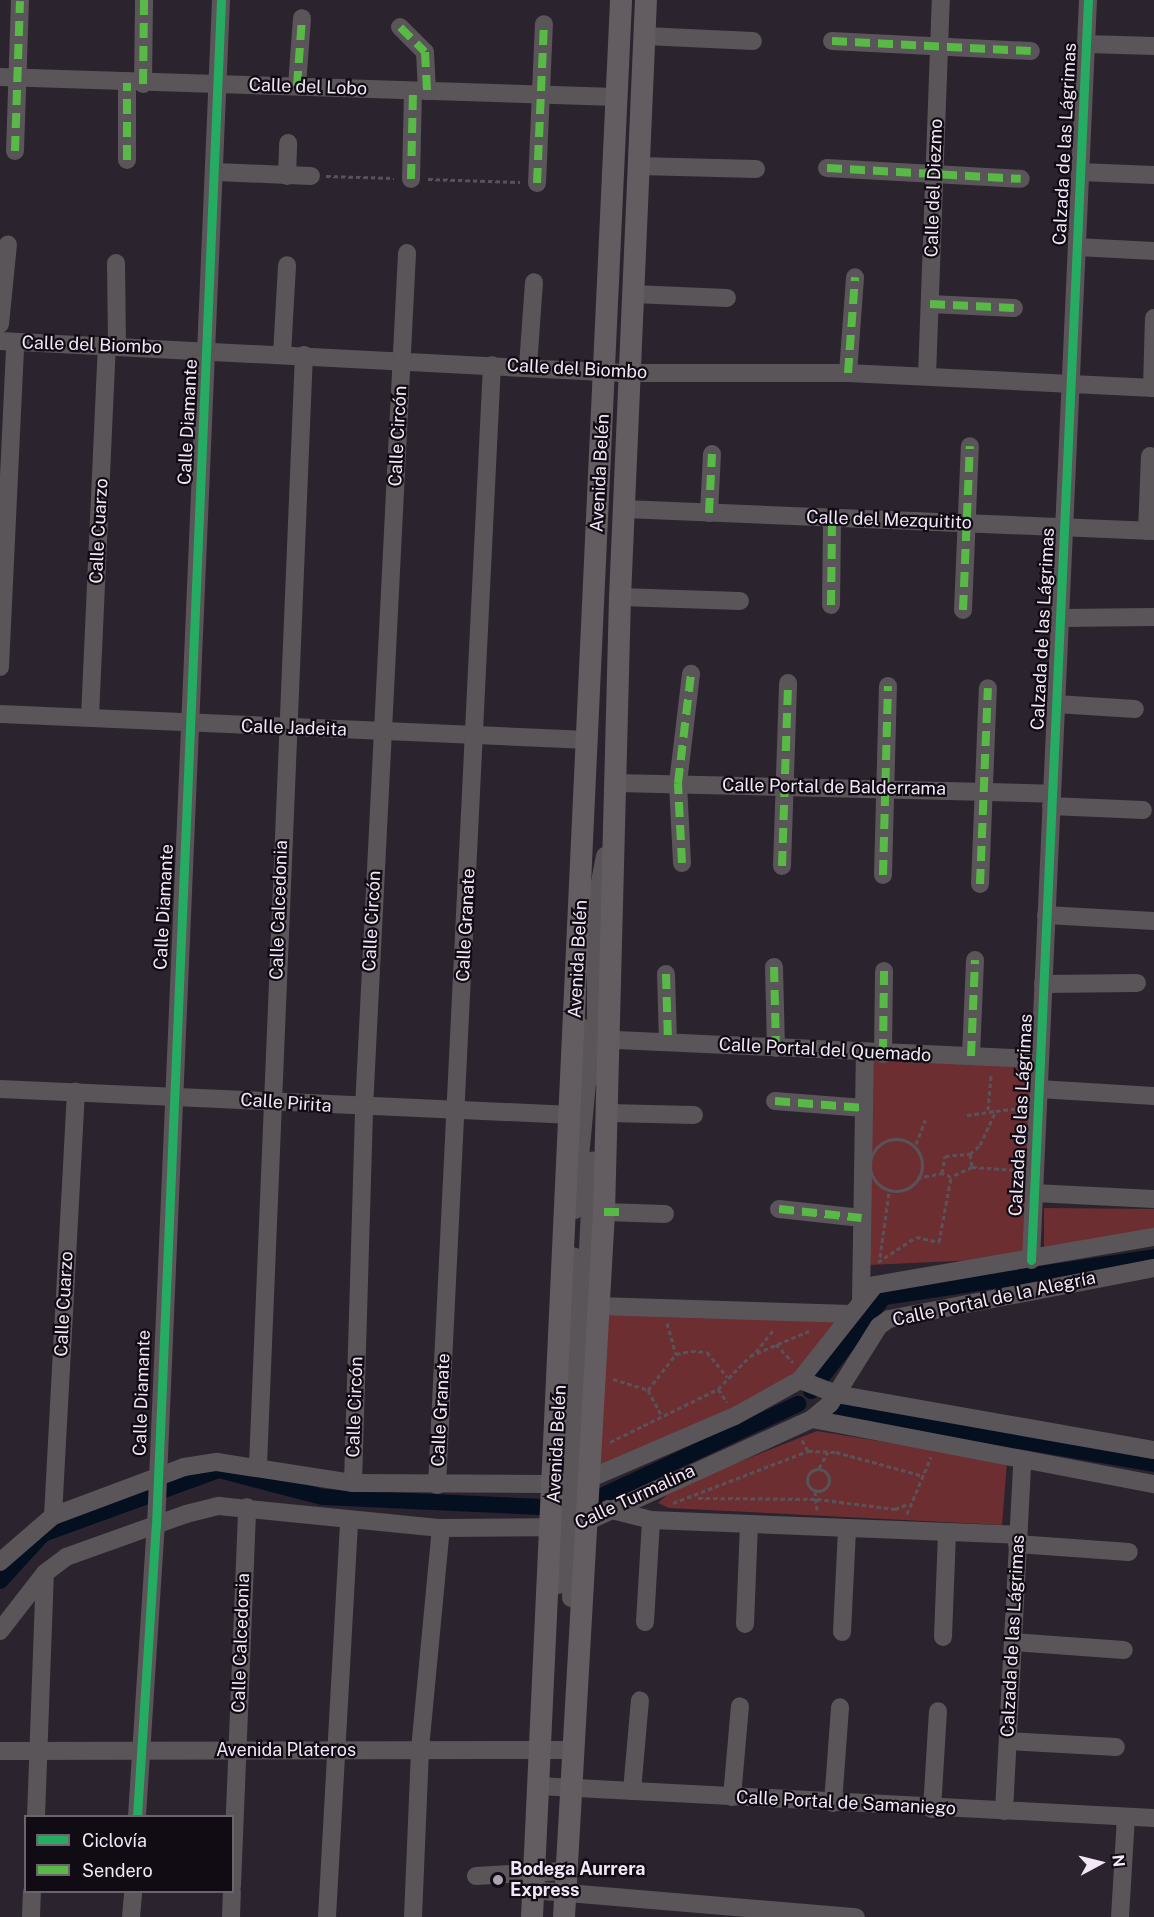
<!DOCTYPE html>
<html>
<head>
<meta charset="utf-8">
<style>
	body { margin:0 }
	#map { position:relative; width:1154px; height:1917px; overflow:hidden; background:#2b232e; font-family:"Public Sans",sans-serif }
	div>[style] { position:absolute }
	[style*='--x'] { left:calc(var(--x)*1px); top:calc(var(--y)*1px); width:calc(var(--w)*1px); rotate:calc(var(--a)*1deg) }
	.green>* { inset:0; background:#6d2e31 }
	.canal>* { height:16px; margin:-8px; padding:0 8px; transform-origin:8px; border-radius:8px; background:#040f20 }
	.path>* { height:3px; margin-top:-1.5px; transform-origin:0; background:repeating-linear-gradient(90deg,#585358 0 4.5px,transparent 0 7.5px) }
	.path>.ring { margin:-1.5px; padding:0; box-sizing:content-box; background:none; border:3px solid #585358; border-radius:50% }
	.minor>* { height:18px; margin:-9px; padding:0 9px; transform-origin:9px; border-radius:9px; background:#5a5558 }
	.major>* { height:22px; margin:-11px; padding:0 11px; transform-origin:11px; border-radius:11px; background:#635d61 }
	.quiet>* { height:8px; margin-top:-4px; transform-origin:0; background:repeating-linear-gradient(90deg,#58b947 0 15px,transparent 0 23px) }
	.cycleway>* { height:9px; margin:-4.5px; padding:0 4.5px; transform-origin:4.5px; border-radius:4.5px; background:#26ab63 }
	.dots>* { width:16px; height:16px; translate:-50% -50%; box-sizing:border-box; border:3px solid #110b14; border-radius:50% }
	span { translate:-50% -50%; white-space:nowrap; text-align:center; line-height:1.15; -webkit-text-stroke:4.5px #110b14; paint-order:stroke }
	.street-label { font-size:18px; color:#f1e7f6 }
	.poi-label { font-size:18px; color:#f1e7f6; font-weight:700 }
	.left { translate:0 -50%; text-align:left }
	.legend { position:absolute; left:24px; top:1815px; width:210px; height:78px; box-sizing:border-box; background:#110b14; border:2px solid #6b636e; margin:0; padding:8px 10px; list-style:none; font-size:18px; color:#f1e7f6 }
	.legend li { display:flex; align-items:center; gap:12px; height:30px }
	.legend b { width:30px; border:2px solid #6b636e }
	.north { position:absolute; left:1070px; top:1833px; width:60px; height:60px; -webkit-text-stroke:4px #110b14; paint-order:stroke; rotate:83deg; font-size:16px; font-weight:700; line-height:24px; text-align:center; color:#f1e7f6 }
	.north::after { content:''; display:block; margin:auto; width:21px; height:27px; background:#f1e7f6; clip-path:polygon(50% 0,100% 100%,50% 72%,0 100%) }
</style>
</head>
<body>
<div id="map">
	<div class="green">
		<i style="clip-path:polygon(871px 1050px,1035px 1059px,1026px 1258px,869px 1265px)"></i>
		<i style="clip-path:polygon(1044px 1208px,1154px 1209px,1154px 1231px,1044px 1250px)"></i>
		<i style="clip-path:polygon(609px 1312px,840px 1317px,797px 1380px,599px 1466px)"></i>
		<i style="clip-path:polygon(817px 1431px,1007px 1462px,1002px 1525px,669px 1508px,658px 1503px,676px 1487px)"></i>
	</div>
	<div class="canal">
		<i style="--x:811;--y:1391;--w:119;--a:-52.2"></i>
		<i style="--x:884;--y:1297;--w:273;--a:-8.4"></i>
		<i style="--x:830;--y:1409;--w:329;--a:9.6"></i>
		<i style="--x:591;--y:1501;--w:229;--a:-25.1"></i>
		<i style="--x:0;--y:1581;--w:64;--a:-47.5"></i>
		<i style="--x:43;--y:1534;--w:187;--a:-20"></i>
		<i style="--x:219;--y:1470;--w:107;--a:14.6"></i>
		<i style="--x:323;--y:1497;--w:224;--a:2.6"></i>
	</div>
	<div class="path">
		<i style="--x:326;--y:176;--w:68;--a:1.7"></i>
		<i style="--x:428;--y:179;--w:92;--a:1.9"></i>
		<i style="--x:988;--y:1110;--w:36;--a:-85"></i>
		<i style="--x:967;--y:1115;--w:29;--a:-8"></i>
		<i class="ring" style="left:870px;top:1139px;width:49px;height:49px"></i>
		<i style="--x:916;--y:1144;--w:26;--a:-69"></i>
		<i style="--x:970;--y:1154;--w:13;--a:81"></i>
		<i style="--x:972;--y:1167;--w:23;--a:155"></i>
		<i style="--x:951;--y:1177;--w:10;--a:-156"></i>
		<i style="--x:942;--y:1173;--w:17;--a:-80"></i>
		<i style="--x:945;--y:1156;--w:25;--a:-5"></i>
		<i style="--x:970;--y:1154;--w:13;--a:-42"></i>
		<i style="--x:980;--y:1145;--w:38;--a:-65"></i>
		<i style="--x:996;--y:1111;--w:25;--a:-7"></i>
		<i style="--x:972;--y:1167;--w:46;--a:3.7"></i>
		<i style="--x:917;--y:1178;--w:25;--a:-11"></i>
		<i style="--x:880;--y:1257;--w:66;--a:-82.1"></i>
		<i style="--x:878;--y:1262;--w:45;--a:-33.3"></i>
		<i style="--x:916;--y:1237;--w:24;--a:12"></i>
		<i style="--x:939;--y:1242;--w:66;--a:-79.5"></i>
		<i style="--x:667;--y:1323;--w:32;--a:74"></i>
		<i style="--x:776;--y:1344;--w:25;--a:47"></i>
		<i style="--x:756;--y:1352;--w:29;--a:-52"></i>
		<i style="--x:613;--y:1379;--w:37;--a:17"></i>
		<i style="--x:648;--y:1390;--w:27;--a:62"></i>
		<i style="--x:718;--y:1389;--w:16;--a:55"></i>
		<i style="--x:648;--y:1390;--w:46;--a:-52.1"></i>
		<i style="--x:676;--y:1354;--w:15;--a:-11"></i>
		<i style="--x:691;--y:1351;--w:16;--a:4"></i>
		<i style="--x:707;--y:1352;--w:32;--a:51"></i>
		<i style="--x:802;--y:1440;--w:13;--a:61"></i>
		<i style="--x:610;--y:1442;--w:120;--a:-26.1"></i>
		<i style="--x:718;--y:1389;--w:46;--a:-45.9"></i>
		<i style="--x:750;--y:1356;--w:66;--a:-23.1"></i>
		<i style="--x:819;--y:1468;--w:18;--a:-61"></i>
		<i class="ring" style="left:807px;top:1469px;width:19px;height:19px"></i>
		<i style="--x:815;--y:1491;--w:19;--a:84"></i>
		<i style="--x:698;--y:1498;--w:119;--a:0.5"></i>
		<i style="--x:817;--y:1499;--w:79;--a:7.3"></i>
		<i style="--x:895;--y:1509;--w:14;--a:-21"></i>
		<i style="--x:673;--y:1503;--w:145;--a:-21.1"></i>
		<i style="--x:808;--y:1451;--w:28;--a:2"></i>
		<i style="--x:836;--y:1452;--w:91;--a:15.3"></i>
		<i style="--x:907;--y:1514;--w:62;--a:-67.2"></i>
	</div>
	<div class="minor">
		<i style="--x:400;--y:27;--w:35;--a:45"></i>
		<i style="--x:425;--y:52;--w:39;--a:87"></i>
		<i style="--x:645;--y:36;--w:108;--a:2.7"></i>
		<i style="--x:832;--y:41;--w:199;--a:2.9"></i>
		<i style="--x:1086;--y:44;--w:68;--a:1.7"></i>
		<i style="--x:0;--y:77;--w:616;--a:1.86"></i>
		<i style="--x:143;--y:84;--w:84;--a:-89.3"></i>
		<i style="--x:297;--y:86;--w:68;--a:-85.8"></i>
		<i style="--x:15;--y:151;--w:150;--a:-88.1"></i>
		<i style="--x:127;--y:160;--w:77;--a:-90"></i>
		<i style="--x:639;--y:166;--w:117;--a:1.5"></i>
		<i style="--x:827;--y:168;--w:194;--a:3.2"></i>
		<i style="--x:217;--y:172;--w:94;--a:2.4"></i>
		<i style="--x:1080;--y:172;--w:74;--a:2.3"></i>
		<i style="--x:287;--y:176;--w:33;--a:-88"></i>
		<i style="--x:411;--y:179;--w:88;--a:-88.7"></i>
		<i style="--x:537;--y:183;--w:159;--a:-87.5"></i>
		<i style="--x:1077;--y:247;--w:77;--a:3"></i>
		<i style="--x:116;--y:263;--w:83;--a:89.3"></i>
		<i style="--x:633;--y:294;--w:94;--a:2.4"></i>
		<i style="--x:930;--y:304;--w:84;--a:2.7"></i>
		<i style="--x:0;--y:324;--w:80;--a:-84.3"></i>
		<i style="--x:0;--y:341;--w:623;--a:2.95"></i>
		<i style="--x:622;--y:373;--w:226;--a:0"></i>
		<i style="--x:848;--y:373;--w:306;--a:2.8"></i>
		<i style="--x:282;--y:355;--w:90;--a:-86.8"></i>
		<i style="--x:528;--y:366;--w:84;--a:-85.9"></i>
		<i style="--x:848;--y:373;--w:96;--a:-85.8"></i>
		<i style="--x:927;--y:376;--w:376;--a:-87.9"></i>
		<i style="--x:1152;--y:388;--w:70;--a:-88.4"></i>
		<i style="--x:624;--y:509;--w:530;--a:2.38"></i>
		<i style="--x:709;--y:513;--w:59;--a:-87.1"></i>
		<i style="--x:1147;--y:531;--w:75;--a:-87.7"></i>
		<i style="--x:620;--y:597;--w:120;--a:1.9"></i>
		<i style="--x:831;--y:605;--w:88;--a:-89.3"></i>
		<i style="--x:963;--y:610;--w:164;--a:-87.6"></i>
		<i style="--x:1060;--y:618;--w:94;--a:-0.6"></i>
		<i style="--x:0;--y:667;--w:324;--a:-87.3"></i>
		<i style="--x:1056;--y:704;--w:79;--a:3.6"></i>
		<i style="--x:0;--y:714;--w:589;--a:2.53"></i>
		<i style="--x:90;--y:717;--w:371;--a:-87.4"></i>
		<i style="--x:617;--y:783;--w:435;--a:1.4"></i>
		<i style="--x:1051;--y:806;--w:92;--a:2.5"></i>
		<i style="--x:682;--y:863;--w:80;--a:-92.9"></i>
		<i style="--x:678;--y:783;--w:110;--a:-83.2"></i>
		<i style="--x:782;--y:866;--w:183;--a:-88.1"></i>
		<i style="--x:883;--y:875;--w:189;--a:-88.5"></i>
		<i style="--x:980;--y:884;--w:196;--a:-87.7"></i>
		<i style="--x:1046;--y:915;--w:108;--a:3.2"></i>
		<i style="--x:774;--y:967;--w:81;--a:88.6"></i>
		<i style="--x:666;--y:974;--w:67;--a:88.3"></i>
		<i style="--x:1043;--y:984;--w:94;--a:-0.6"></i>
		<i style="--x:595;--y:1039;--w:445;--a:2.6"></i>
		<i style="--x:883;--y:1054;--w:83;--a:-89.3"></i>
		<i style="--x:971;--y:1056;--w:96;--a:-87.6"></i>
		<i style="--x:596;--y:1076;--w:173;--a:-90"></i>
		<i style="--x:596;--y:903;--w:48;--a:-79.2"></i>
		<i style="--x:0;--y:1089;--w:573;--a:2.6"></i>
		<i style="--x:1039;--y:1089;--w:115;--a:3.5"></i>
		<i style="--x:775;--y:1101;--w:89;--a:4.5"></i>
		<i style="--x:607;--y:1113;--w:87;--a:1.3"></i>
		<i style="--x:1034;--y:1193;--w:120;--a:2.9"></i>
		<i style="--x:779;--y:1209;--w:83;--a:6.2"></i>
		<i style="--x:575;--y:1210;--w:138;--a:-84.6"></i>
		<i style="--x:588;--y:1073;--w:46;--a:-97.4"></i>
		<i style="--x:604;--y:1212;--w:61;--a:1.9"></i>
		<i style="--x:1031;--y:1260;--w:1261;--a:-87.41"></i>
		<i style="--x:861;--y:1301;--w:248;--a:-89.1"></i>
		<i style="--x:598;--y:1306;--w:254;--a:1.8"></i>
		<i style="--x:800;--y:1380;--w:39;--a:21"></i>
		<i style="--x:836;--y:1394;--w:323;--a:10"></i>
		<i style="--x:812;--y:1419;--w:23;--a:-40"></i>
		<i style="--x:830;--y:1404;--w:92;--a:-57.9"></i>
		<i style="--x:879;--y:1326;--w:12;--a:-35"></i>
		<i style="--x:889;--y:1319;--w:270;--a:-10.9"></i>
		<i style="--x:258;--y:1465;--w:1111;--a:-87.63"></i>
		<i style="--x:353;--y:1483;--w:375;--a:-88.3"></i>
		<i style="--x:364;--y:1108;--w:856;--a:-87.12"></i>
		<i style="--x:437;--y:1485;--w:1121;--a:-87.19"></i>
		<i style="--x:608;--y:1509;--w:44;--a:14.3"></i>
		<i style="--x:651;--y:1520;--w:367;--a:2.3"></i>
		<i style="--x:53;--y:1516;--w:425;--a:-86.9"></i>
		<i style="--x:1017;--y:1544;--w:112;--a:4.1"></i>
		<i style="--x:0;--y:1562;--w:70;--a:-41"></i>
		<i style="--x:53;--y:1516;--w:140;--a:-20.5"></i>
		<i style="--x:184;--y:1467;--w:33;--a:-9"></i>
		<i style="--x:217;--y:1462;--w:138;--a:8.8"></i>
		<i style="--x:353;--y:1483;--w:224;--a:0.3"></i>
		<i style="--x:577;--y:1484;--w:172;--a:-23.3"></i>
		<i style="--x:735;--y:1416;--w:74;--a:-29"></i>
		<i style="--x:800;--y:1380;--w:121;--a:-51.7"></i>
		<i style="--x:875;--y:1285;--w:283;--a:-9.8"></i>
		<i style="--x:558;--y:1585;--w:329;--a:-87.2"></i>
		<i style="--x:571;--y:1598;--w:438;--a:-87.2"></i>
		<i style="--x:645;--y:1622;--w:102;--a:-86.6"></i>
		<i style="--x:745;--y:1624;--w:99;--a:-87.7"></i>
		<i style="--x:0;--y:1631;--w:73;--a:-52.2"></i>
		<i style="--x:45;--y:1573;--w:26;--a:-37"></i>
		<i style="--x:66;--y:1557;--w:127;--a:-19.7"></i>
		<i style="--x:186;--y:1514;--w:34;--a:-14"></i>
		<i style="--x:219;--y:1506;--w:223;--a:5.7"></i>
		<i style="--x:441;--y:1528;--w:134;--a:-0.4"></i>
		<i style="--x:575;--y:1527;--w:260;--a:-24.5"></i>
		<i style="--x:812;--y:1419;--w:348;--a:10.8"></i>
		<i style="--x:842;--y:1632;--w:101;--a:-87.2"></i>
		<i style="--x:943;--y:1637;--w:104;--a:-87.8"></i>
		<i style="--x:1013;--y:1642;--w:111;--a:4.1"></i>
		<i style="--x:1008;--y:1741;--w:108;--a:3.2"></i>
		<i style="--x:0;--y:1751;--w:571;--a:-0.1"></i>
		<i style="--x:538;--y:1786;--w:617;--a:2.97"></i>
		<i style="--x:632;--y:1791;--w:91;--a:-85"></i>
		<i style="--x:732;--y:1797;--w:91;--a:-85"></i>
		<i style="--x:833;--y:1803;--w:96;--a:-85.8"></i>
		<i style="--x:932;--y:1809;--w:98;--a:-86.5"></i>
		<i style="--x:1004;--y:1811;--w:349;--a:-87"></i>
		<i style="--x:36;--y:1816;--w:241;--a:-87.9"></i>
		<i style="--x:137;--y:1816;--w:291;--a:-86.3"></i>
		<i style="--x:156;--y:1526;--w:1527;--a:-87.56"></i>
		<i style="--x:476;--y:1876;--w:89;--a:-3.2"></i>
		<i style="--x:232;--y:1886;--w:379;--a:-87.7"></i>
		<i style="--x:532;--y:1890;--w:325;--a:4.8"></i>
		<i style="--x:31;--y:1917;--w:25;--a:-88"></i>
		<i style="--x:131;--y:1917;--w:25;--a:-85"></i>
		<i style="--x:231;--y:1917;--w:25;--a:-88"></i>
		<i style="--x:327;--y:1917;--w:397;--a:-86.8"></i>
		<i style="--x:413;--y:1917;--w:168;--a:-87.6"></i>
		<i style="--x:420;--y:1749;--w:222;--a:-84.6"></i>
		<i style="--x:1120;--y:1917;--w:100;--a:-86.6"></i>
	</div>
	<div class="major">
		<i style="--x:532;--y:1917;--w:1919;--a:-87.34"></i>
		<i style="--x:564;--y:1917;--w:706;--a:-86.75"></i>
		<i style="--x:604;--y:1212;--w:615;--a:-88.51"></i>
		<i style="--x:620;--y:597;--w:598;--a:-87.51"></i>
	</div>
	<div class="quiet">
		<i style="--x:400;--y:27;--w:35;--a:45"></i>
		<i style="--x:425;--y:52;--w:39;--a:87"></i>
		<i style="--x:832;--y:41;--w:199;--a:2.9"></i>
		<i style="--x:143;--y:84;--w:84;--a:-89.3"></i>
		<i style="--x:297;--y:86;--w:68;--a:-85.8"></i>
		<i style="--x:15;--y:151;--w:150;--a:-88.1"></i>
		<i style="--x:127;--y:160;--w:77;--a:-90"></i>
		<i style="--x:827;--y:168;--w:194;--a:3.2"></i>
		<i style="--x:411;--y:179;--w:88;--a:-88.7"></i>
		<i style="--x:537;--y:183;--w:159;--a:-87.5"></i>
		<i style="--x:930;--y:304;--w:84;--a:2.7"></i>
		<i style="--x:848;--y:373;--w:96;--a:-85.8"></i>
		<i style="--x:709;--y:513;--w:59;--a:-87.1"></i>
		<i style="--x:831;--y:605;--w:88;--a:-89.3"></i>
		<i style="--x:963;--y:610;--w:164;--a:-87.6"></i>
		<i style="--x:682;--y:863;--w:80;--a:-92.9"></i>
		<i style="--x:678;--y:783;--w:110;--a:-83.2"></i>
		<i style="--x:782;--y:866;--w:183;--a:-88.1"></i>
		<i style="--x:883;--y:875;--w:189;--a:-88.5"></i>
		<i style="--x:980;--y:884;--w:196;--a:-87.7"></i>
		<i style="--x:774;--y:967;--w:81;--a:88.6"></i>
		<i style="--x:666;--y:974;--w:67;--a:88.3"></i>
		<i style="--x:883;--y:1054;--w:83;--a:-89.3"></i>
		<i style="--x:971;--y:1056;--w:96;--a:-87.6"></i>
		<i style="--x:775;--y:1101;--w:89;--a:4.5"></i>
		<i style="--x:779;--y:1209;--w:83;--a:6.2"></i>
		<i style="--x:604;--y:1212;--w:18;--a:0"></i>
	</div>
	<div class="cycleway">
		<i style="--x:1031;--y:1260;--w:1261;--a:-87.41"></i>
		<i style="--x:137;--y:1816;--w:291;--a:-86.3"></i>
		<i style="--x:156;--y:1526;--w:1527;--a:-87.56"></i>
	</div>
	<div class="dots">
		<i style="left:498px;top:1880px;background:#aca2b0"></i>
	</div>
	<div class="street-label">
		<span style="left:308px;top:87px;rotate:2deg">Calle del Lobo</span>
		<span style="left:1065px;top:144px;rotate:-87deg">Calzada de las Lágrimas</span>
		<span style="left:934px;top:188px;rotate:-88deg">Calle del Diezmo</span>
		<span style="left:92px;top:345px;rotate:2deg">Calle del Biombo</span>
		<span style="left:577px;top:369px;rotate:3deg">Calle del Biombo</span>
		<span style="left:188px;top:422px;rotate:-87deg">Calle Diamante</span>
		<span style="left:398px;top:436px;rotate:-87deg">Calle Circón</span>
		<span style="left:600px;top:473px;rotate:-87deg">Avenida Belén</span>
		<span style="left:889px;top:520px;rotate:2deg">Calle del Mezquitito</span>
		<span style="left:99px;top:531px;rotate:-87deg">Calle Cuarzo</span>
		<span style="left:1043px;top:629px;rotate:-87deg">Calzada de las Lágrimas</span>
		<span style="left:294px;top:728px;rotate:2deg">Calle Jadeita</span>
		<span style="left:834px;top:787px;rotate:1deg">Calle Portal de Balderrama</span>
		<span style="left:164px;top:907px;rotate:-87deg">Calle Diamante</span>
		<span style="left:279px;top:910px;rotate:-88deg">Calle Calcedonia</span>
		<span style="left:372px;top:921px;rotate:-87deg">Calle Circón</span>
		<span style="left:466px;top:925px;rotate:-87deg">Calle Granate</span>
		<span style="left:578px;top:959px;rotate:-87deg">Avenida Belén</span>
		<span style="left:825px;top:1050px;rotate:3deg">Calle Portal del Quemado</span>
		<span style="left:286px;top:1103px;rotate:4deg">Calle Pirita</span>
		<span style="left:1021px;top:1115px;rotate:-87deg">Calzada de las Lágrimas</span>
		<span style="left:994px;top:1299px;rotate:-12deg">Calle Portal de la Alegría</span>
		<span style="left:64px;top:1304px;rotate:-87deg">Calle Cuarzo</span>
		<span style="left:142px;top:1393px;rotate:-88deg">Calle Diamante</span>
		<span style="left:355px;top:1407px;rotate:-88deg">Calle Circón</span>
		<span style="left:441px;top:1410px;rotate:-87deg">Calle Granate</span>
		<span style="left:557px;top:1444px;rotate:-87deg">Avenida Belén</span>
		<span style="left:635px;top:1497px;rotate:-25deg">Calle Turmalina</span>
		<span style="left:1013px;top:1636px;rotate:-87deg">Calzada de las Lágrimas</span>
		<span style="left:241px;top:1643px;rotate:-88deg">Calle Calcedonia</span>
		<span style="left:286px;top:1750px">Avenida Plateros</span>
		<span style="left:846px;top:1803px;rotate:3deg">Calle Portal de Samaniego</span>
	</div>
	<div class="poi-label">
		<span class="left" style="left:510px;top:1880px">Bodega Aurrera<br>Express</span>
	</div>
	<ul class="legend">
	<li><b style="height:8px;background:#26ab63"></b>Ciclovía</li>
	<li><b style="height:8px;background:#58b947"></b>Sendero</li>
	</ul>
	<div class="north">N</div>
</div>
</body>
</html>
